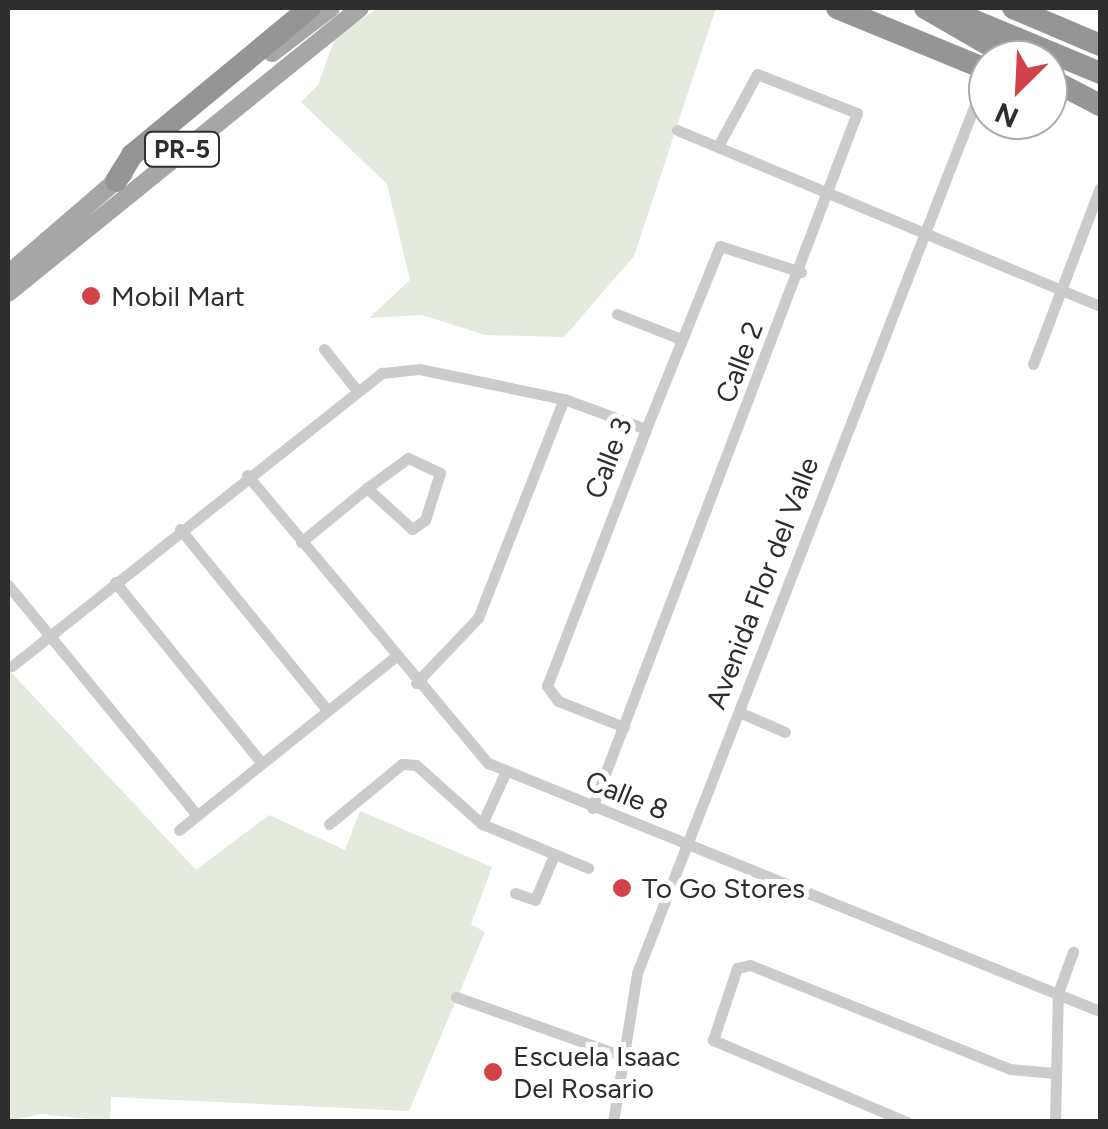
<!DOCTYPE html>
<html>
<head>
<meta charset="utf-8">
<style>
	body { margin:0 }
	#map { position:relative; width:1108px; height:1129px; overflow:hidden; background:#fff; font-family:Figtree,sans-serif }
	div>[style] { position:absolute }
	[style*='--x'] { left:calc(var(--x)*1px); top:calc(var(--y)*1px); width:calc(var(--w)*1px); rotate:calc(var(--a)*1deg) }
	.green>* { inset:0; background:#e4eade }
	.street>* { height:11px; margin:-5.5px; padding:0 5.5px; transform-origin:5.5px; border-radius:5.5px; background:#cbcbcb }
	.primary>* { height:18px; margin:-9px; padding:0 9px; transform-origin:9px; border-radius:9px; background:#a6a6a6 }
	.highway>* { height:22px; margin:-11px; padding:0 11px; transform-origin:11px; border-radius:11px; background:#959595 }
	.dots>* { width:28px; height:28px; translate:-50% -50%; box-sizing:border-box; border:5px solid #fff; border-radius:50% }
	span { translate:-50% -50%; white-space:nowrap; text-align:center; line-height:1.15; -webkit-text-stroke:10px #fff; paint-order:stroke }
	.shield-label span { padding:2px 8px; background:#fff; border:2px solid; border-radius:8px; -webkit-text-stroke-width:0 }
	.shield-label { font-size:25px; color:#2e2e2e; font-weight:700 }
	.poi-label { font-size:28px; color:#2e2e2e }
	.left { translate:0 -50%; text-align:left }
	.street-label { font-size:28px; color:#2e2e2e }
	.frame { position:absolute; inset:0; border:10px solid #2e2e2e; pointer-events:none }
	.north { position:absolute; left:968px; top:40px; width:100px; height:100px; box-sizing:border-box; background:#fff; border:2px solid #ababab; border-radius:50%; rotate:204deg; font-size:28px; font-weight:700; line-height:40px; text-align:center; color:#2e2e2e }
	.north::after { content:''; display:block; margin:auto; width:35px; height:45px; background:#d34248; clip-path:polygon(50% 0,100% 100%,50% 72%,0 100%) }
</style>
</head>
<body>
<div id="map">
	<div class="green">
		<i style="clip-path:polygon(378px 8px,716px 8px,634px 256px,564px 337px,485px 335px,422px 315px,369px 318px,410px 280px,387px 184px,301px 102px,318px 85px,336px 36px)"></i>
		<i style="clip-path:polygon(8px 669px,196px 870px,269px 815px,345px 850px,360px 811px,492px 867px,471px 924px,485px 932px,409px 1111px,111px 1097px,110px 1121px,41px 1114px,8px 1121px)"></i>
	</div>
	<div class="street">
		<i style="--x:677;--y:130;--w:458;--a:22.6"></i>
		<i style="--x:617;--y:314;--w:69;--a:21.3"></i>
		<i style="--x:324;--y:349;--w:50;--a:51.5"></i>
		<i style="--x:1033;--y:364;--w:188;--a:-69.2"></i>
		<i style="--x:408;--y:458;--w:35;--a:25"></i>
		<i style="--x:440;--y:473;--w:49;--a:107.7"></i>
		<i style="--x:425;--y:520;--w:16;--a:145"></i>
		<i style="--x:412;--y:529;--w:61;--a:-137.7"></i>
		<i style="--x:367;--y:488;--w:51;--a:-36.2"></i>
		<i style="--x:247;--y:475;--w:376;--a:50.1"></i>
		<i style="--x:488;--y:763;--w:657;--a:22.08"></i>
		<i style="--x:180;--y:529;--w:233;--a:50.9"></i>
		<i style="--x:301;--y:542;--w:85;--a:-39.3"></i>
		<i style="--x:115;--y:582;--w:232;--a:51"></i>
		<i style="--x:8;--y:585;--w:298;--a:50.6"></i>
		<i style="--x:12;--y:666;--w:472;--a:-38.4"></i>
		<i style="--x:382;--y:373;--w:37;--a:-6"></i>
		<i style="--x:419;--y:369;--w:148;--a:11.7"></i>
		<i style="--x:564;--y:399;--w:87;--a:20.1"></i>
		<i style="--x:416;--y:683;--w:90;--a:-46.4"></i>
		<i style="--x:478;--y:618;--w:235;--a:-68.6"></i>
		<i style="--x:739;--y:712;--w:50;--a:23.5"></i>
		<i style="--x:624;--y:727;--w:71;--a:-158.5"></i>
		<i style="--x:558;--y:701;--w:19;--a:-126"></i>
		<i style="--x:547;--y:686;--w:275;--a:-68.9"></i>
		<i style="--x:646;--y:429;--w:197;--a:-68"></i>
		<i style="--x:720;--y:246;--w:85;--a:17.8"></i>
		<i style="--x:592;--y:808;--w:744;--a:-69.13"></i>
		<i style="--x:857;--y:113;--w:107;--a:-158.7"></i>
		<i style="--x:757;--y:74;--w:82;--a:118.4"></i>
		<i style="--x:329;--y:824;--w:94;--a:-39.4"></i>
		<i style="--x:402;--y:764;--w:14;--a:4"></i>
		<i style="--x:416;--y:765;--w:89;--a:41.8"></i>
		<i style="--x:482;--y:824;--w:115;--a:22.5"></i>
		<i style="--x:482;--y:824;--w:58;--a:-65.6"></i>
		<i style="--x:179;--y:830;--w:277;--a:-38.7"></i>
		<i style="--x:515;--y:893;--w:21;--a:19"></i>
		<i style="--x:535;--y:900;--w:49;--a:-67.1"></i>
		<i style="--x:456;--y:997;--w:171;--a:19.5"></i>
		<i style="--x:613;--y:1122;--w:151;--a:-80.8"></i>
		<i style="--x:637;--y:973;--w:968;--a:-68.74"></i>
		<i style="--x:907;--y:1122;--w:211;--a:-157.1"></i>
		<i style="--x:713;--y:1040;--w:76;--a:-71.6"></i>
		<i style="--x:737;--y:968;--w:13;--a:-13"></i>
		<i style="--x:750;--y:965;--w:280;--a:21.8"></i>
		<i style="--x:1010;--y:1069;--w:45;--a:5.1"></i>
		<i style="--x:1055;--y:1122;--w:129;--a:-88.7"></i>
		<i style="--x:1058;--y:993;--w:44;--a:-69.9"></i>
	</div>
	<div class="primary">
		<i style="--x:272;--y:53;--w:74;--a:-37.3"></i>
		<i style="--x:8;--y:274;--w:153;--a:-40.8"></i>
		<i style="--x:8;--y:293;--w:453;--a:-39"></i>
	</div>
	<div class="highway">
		<i style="--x:837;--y:8;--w:163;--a:22.3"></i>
		<i style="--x:925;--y:8;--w:104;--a:30"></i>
		<i style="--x:944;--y:8;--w:169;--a:22.6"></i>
		<i style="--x:1013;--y:8;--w:95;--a:23"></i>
		<i style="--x:1048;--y:78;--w:59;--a:27.4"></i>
		<i style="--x:116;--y:181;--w:31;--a:-58"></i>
		<i style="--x:132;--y:155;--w:231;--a:-39.6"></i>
	</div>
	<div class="dots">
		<i style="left:91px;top:296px;background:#d34248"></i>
		<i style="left:622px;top:888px;background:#d34248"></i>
		<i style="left:493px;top:1072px;background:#d34248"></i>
	</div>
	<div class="shield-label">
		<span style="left:182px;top:149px">PR-5</span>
	</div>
	<div class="poi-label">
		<span class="left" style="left:111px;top:296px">Mobil Mart</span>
		<span class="left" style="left:642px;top:888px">To Go Stores</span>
		<span class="left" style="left:513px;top:1072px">Escuela Isaac<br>Del Rosario</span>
	</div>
	<div class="street-label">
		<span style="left:739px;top:362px;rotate:-69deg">Calle 2</span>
		<span style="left:608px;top:458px;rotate:-69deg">Calle 3</span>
		<span style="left:762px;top:583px;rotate:-69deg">Avenida Flor del Valle</span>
		<span style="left:627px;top:795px;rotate:22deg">Calle 8</span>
	</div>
	<div class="frame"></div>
	<div class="north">N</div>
</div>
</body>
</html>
